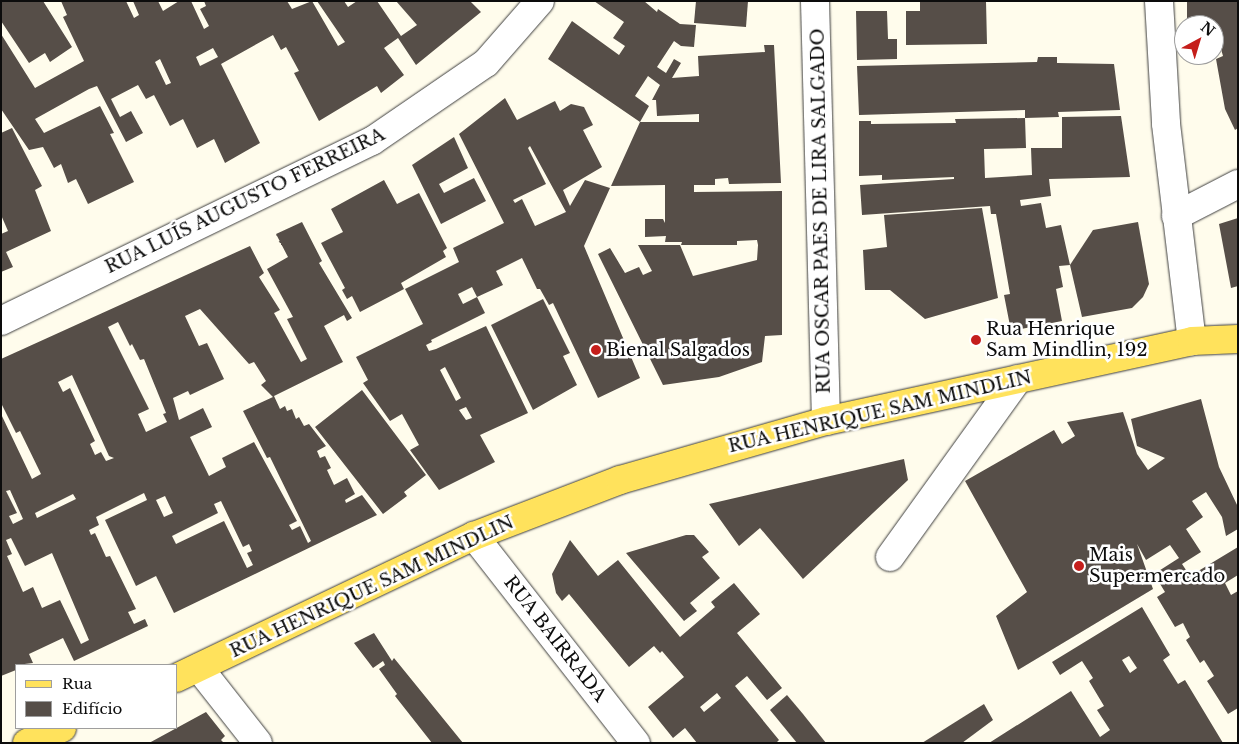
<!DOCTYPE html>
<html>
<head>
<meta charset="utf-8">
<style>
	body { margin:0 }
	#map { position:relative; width:1239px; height:744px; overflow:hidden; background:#fffcec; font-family:"Libre Baskerville",serif }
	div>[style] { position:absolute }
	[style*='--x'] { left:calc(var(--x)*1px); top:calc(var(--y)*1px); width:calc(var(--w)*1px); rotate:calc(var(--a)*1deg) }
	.building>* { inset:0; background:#564e48 }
	.roads { filter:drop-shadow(0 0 1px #3f3f3f) drop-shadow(0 0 1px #3f3f3f) }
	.minor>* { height:28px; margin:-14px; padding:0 14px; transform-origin:14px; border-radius:14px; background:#fff }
	.major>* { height:28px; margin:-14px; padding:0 14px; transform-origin:14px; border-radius:14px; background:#ffe25c }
	.dots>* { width:14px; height:14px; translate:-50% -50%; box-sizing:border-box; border:2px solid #fff; border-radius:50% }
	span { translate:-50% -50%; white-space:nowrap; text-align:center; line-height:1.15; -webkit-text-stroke:5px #fff; paint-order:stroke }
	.street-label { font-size:18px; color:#0c0c0c }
	.poi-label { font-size:18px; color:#0c0c0c }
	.left { translate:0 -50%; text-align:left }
	.frame { position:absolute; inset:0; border:2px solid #0c0c0c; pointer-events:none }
	.legend { position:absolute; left:15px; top:664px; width:162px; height:65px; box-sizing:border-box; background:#fff; border:1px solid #9e9e9e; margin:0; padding:6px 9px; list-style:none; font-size:15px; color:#0c0c0c }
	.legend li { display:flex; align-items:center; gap:10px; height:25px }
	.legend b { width:25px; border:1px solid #9e9e9e }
	.north { position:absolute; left:1174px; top:15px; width:50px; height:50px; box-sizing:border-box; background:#fff; border:1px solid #9e9e9e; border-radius:50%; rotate:39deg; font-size:14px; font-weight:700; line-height:20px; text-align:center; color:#0c0c0c }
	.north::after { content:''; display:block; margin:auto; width:18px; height:22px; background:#c51e1b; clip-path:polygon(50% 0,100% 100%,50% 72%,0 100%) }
</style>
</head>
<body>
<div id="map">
	<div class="building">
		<i style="clip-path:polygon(1px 1px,43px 1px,72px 47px,50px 62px,45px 53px,29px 63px,1px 21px)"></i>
		<i style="clip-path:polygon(evenodd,61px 1px,126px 1px,134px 18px,139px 15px,133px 1px,158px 1px,163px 11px,179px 1px,191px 1px,204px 29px,209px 26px,200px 9px,206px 6px,204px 1px,287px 1px,292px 9px,312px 1px,338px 46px,345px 42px,317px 1px,344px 1px,348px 7px,357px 1px,377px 1px,401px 36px,417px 25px,396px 1px,470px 1px,481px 12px,416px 65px,398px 38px,384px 48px,404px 75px,381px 93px,377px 86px,319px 121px,294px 73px,299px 71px,286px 47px,281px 50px,273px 35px,221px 64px,260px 143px,225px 163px,214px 139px,197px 148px,183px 119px,170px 126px,154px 95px,146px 99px,138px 85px,111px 99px,120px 117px,131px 111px,143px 133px,126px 142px,97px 86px,89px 89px,35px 119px,44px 133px,100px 106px,114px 133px,110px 134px,134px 182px,88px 204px,76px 179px,68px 183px,61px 164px,54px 168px,43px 147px,29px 150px,1px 109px,1px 34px,35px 88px,84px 61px,63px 17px,67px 15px,61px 1px,213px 48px,218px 57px,200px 66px,196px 57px,213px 48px,61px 1px,160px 59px,171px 83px,166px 85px,155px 62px,160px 59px)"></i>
		<i style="clip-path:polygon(evenodd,594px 1px,644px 1px,657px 12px,658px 9px,680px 24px,696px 25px,694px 47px,681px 46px,674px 41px,657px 67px,666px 73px,674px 59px,681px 63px,672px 78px,699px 76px,698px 56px,765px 52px,764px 45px,774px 45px,781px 183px,729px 184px,728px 178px,715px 179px,715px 185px,694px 185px,694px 192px,782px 191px,782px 335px,765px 336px,762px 362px,719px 377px,663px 385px,598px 254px,610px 248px,625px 273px,639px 267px,643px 275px,652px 271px,638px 245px,680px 245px,693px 276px,757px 260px,758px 245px,757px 240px,737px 241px,737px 245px,681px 245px,682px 242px,665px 242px,666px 236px,645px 237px,645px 219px,663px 219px,665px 223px,665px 185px,611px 186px,640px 122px,548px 59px,572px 21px,619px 55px,625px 46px,613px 38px,624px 22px,594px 1px,648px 76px,660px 85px,652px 100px,656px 100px,657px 116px,699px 114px,699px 122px,640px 122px,649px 106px,635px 96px,648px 76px)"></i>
		<i style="clip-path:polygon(696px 1px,748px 1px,746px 27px,694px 23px)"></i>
		<i style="clip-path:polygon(970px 1px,986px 1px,987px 44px,906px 45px,906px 11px,920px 11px,920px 2px)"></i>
		<i style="clip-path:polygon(1187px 1px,1238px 1px,1238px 128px,1235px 130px,1225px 109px,1216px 59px,1223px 56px,1214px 25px,1187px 25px)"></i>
		<i style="clip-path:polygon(856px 11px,887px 11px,888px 39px,897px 39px,897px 59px,857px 60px)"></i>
		<i style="clip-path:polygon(1038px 57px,1057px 57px,1057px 63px,1114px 64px,1120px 110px,1058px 112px,1059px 117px,1025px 118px,1025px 110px,859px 115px,857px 66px,1037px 62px)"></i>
		<i style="clip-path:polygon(evenodd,505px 98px,517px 120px,555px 101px,560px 111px,571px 104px,584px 107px,593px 125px,583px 130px,602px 167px,563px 190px,570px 206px,585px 180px,610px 188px,584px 246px,640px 378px,598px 398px,553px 303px,549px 305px,540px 289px,537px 289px,522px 258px,496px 271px,503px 285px,477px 297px,472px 287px,458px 294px,463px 304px,477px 297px,485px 313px,431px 340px,432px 342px,426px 345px,429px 351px,436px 349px,486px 326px,528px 413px,480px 435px,495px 462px,439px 490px,410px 450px,419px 445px,402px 414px,390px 421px,363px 383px,368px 380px,356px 357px,423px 324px,405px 289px,459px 262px,453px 248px,504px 223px,459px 134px,505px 98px,530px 146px,566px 212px,535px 226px,522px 199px,515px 203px,513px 200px,546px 184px,528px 148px,530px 146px,505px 98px,445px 367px,461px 398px,456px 401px,440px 370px,445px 367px,505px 98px,466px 407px,472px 418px,466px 420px,459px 410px,466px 407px)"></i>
		<i style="clip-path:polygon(1121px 116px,1130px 177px,1049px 179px,1051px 196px,1020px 200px,1021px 206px,1041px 203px,1046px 228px,1061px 225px,1070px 265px,1059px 266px,1063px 287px,1056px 289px,1062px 321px,1011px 331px,1004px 295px,1010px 294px,996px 214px,991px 214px,990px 206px,862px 215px,860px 185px,954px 179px,954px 177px,882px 180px,882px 175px,859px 176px,859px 121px,871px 121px,871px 124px,956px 123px,955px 119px,1025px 118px,1026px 148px,984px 149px,985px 178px,1032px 175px,1031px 148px,1062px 148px,1062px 117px)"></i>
		<i style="clip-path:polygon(12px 128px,42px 186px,35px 190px,51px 231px,6px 252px,13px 267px,1px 272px,1px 234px,8px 231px,1px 215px,1px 133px)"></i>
		<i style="clip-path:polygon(454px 137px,468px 168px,439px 184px,444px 193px,474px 178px,486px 201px,441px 224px,412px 165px)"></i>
		<i style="clip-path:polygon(384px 180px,397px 204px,419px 193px,447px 248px,443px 251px,446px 257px,401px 283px,404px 289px,360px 312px,352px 296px,347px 299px,342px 290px,345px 288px,321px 243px,343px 232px,331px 209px)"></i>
		<i style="clip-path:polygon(982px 208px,998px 298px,925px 319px,890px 290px,865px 290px,863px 250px,887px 247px,884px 215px)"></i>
		<i style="clip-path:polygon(1238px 218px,1238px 286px,1231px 288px,1219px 224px)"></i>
		<i style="clip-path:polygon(evenodd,302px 222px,322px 261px,319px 263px,352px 318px,347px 321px,344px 315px,324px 326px,343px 362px,274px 396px,280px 409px,285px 406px,287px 411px,292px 409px,296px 419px,299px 417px,304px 426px,309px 424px,326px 446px,317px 451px,320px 458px,325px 456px,331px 468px,327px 470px,334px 485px,347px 478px,355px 494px,345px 500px,346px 503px,362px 495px,377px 515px,174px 613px,156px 576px,136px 586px,105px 520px,147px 500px,144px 493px,96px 517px,99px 525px,89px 530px,91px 535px,95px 533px,106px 557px,110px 556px,136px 609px,128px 612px,134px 624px,145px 619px,148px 626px,74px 661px,63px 638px,29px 654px,33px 663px,16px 665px,16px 670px,1px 676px,1px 414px,32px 479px,41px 474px,20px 431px,16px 433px,1px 403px,1px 359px,250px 246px,264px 273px,259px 277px,280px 310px,274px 313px,301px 362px,307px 359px,287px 319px,293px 317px,267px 269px,288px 257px,276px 234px,302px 222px,200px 309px,249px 364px,254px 362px,266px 381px,261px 385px,273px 397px,243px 411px,267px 458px,270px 457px,311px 541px,308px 543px,300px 526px,292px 530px,289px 525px,297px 521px,254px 442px,222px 458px,226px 467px,209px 476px,190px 437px,212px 427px,203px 408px,179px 420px,173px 398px,188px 391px,190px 395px,224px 379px,207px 343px,199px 346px,185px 316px,200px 309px,302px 222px,118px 322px,130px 346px,132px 344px,140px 360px,144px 359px,166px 413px,163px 414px,167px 422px,146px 432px,138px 414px,149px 409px,108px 327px,118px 322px,302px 222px,72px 375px,109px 456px,114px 458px,106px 461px,101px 452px,95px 455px,90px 444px,95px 441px,70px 388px,63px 392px,58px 382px,72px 375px,302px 222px,10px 490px,23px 519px,13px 524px,9px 516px,17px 513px,6px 491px,10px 490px,302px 222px,73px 494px,76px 499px,37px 518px,35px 513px,73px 494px,302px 222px,165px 496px,173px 513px,164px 517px,156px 500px,165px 496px,302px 222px,221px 501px,243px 547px,249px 544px,252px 551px,247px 553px,253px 565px,247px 568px,224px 521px,176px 544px,172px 536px,218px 513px,214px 504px,221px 501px,302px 222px,11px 538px,25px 566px,52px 553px,89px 640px,81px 644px,60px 600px,42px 608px,33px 587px,23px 592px,7px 556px,12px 554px,6px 540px,11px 538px)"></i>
		<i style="clip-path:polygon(1138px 222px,1149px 284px,1143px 297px,1132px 308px,1082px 317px,1070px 265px,1093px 230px)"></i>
		<i style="clip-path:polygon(543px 299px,570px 353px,563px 356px,577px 385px,533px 410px,491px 325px)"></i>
		<i style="clip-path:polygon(362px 390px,426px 475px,404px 492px,407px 496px,383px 514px,315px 427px)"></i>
		<i style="clip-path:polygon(1201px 399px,1219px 467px,1238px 507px,1238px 529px,1226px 536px,1222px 517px,1206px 492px,1192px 501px,1203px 517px,1186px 529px,1201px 552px,1182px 564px,1190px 576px,1238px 547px,1238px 575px,1225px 583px,1231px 595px,1238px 591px,1238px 708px,1228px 714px,1207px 681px,1214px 676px,1204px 660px,1200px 663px,1186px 640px,1190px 637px,1183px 623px,1175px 627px,1157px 597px,1165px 592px,1154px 574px,1179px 558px,1170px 545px,1146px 560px,1137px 544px,1153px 589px,1018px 670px,996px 616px,1027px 592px,965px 481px,1054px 430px,1062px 444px,1075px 436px,1067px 422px,1123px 412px,1137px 454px,1148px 470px,1165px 458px,1137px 446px,1131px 419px)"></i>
		<i style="clip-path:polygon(904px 459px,908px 480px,803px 579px,760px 528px,739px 546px,709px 504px)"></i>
		<i style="clip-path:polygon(686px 535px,694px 535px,709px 552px,702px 557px,720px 578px,690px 603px,697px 611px,684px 621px,626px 553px)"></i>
		<i style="clip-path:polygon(evenodd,570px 540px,598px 576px,618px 560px,680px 637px,715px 607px,711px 602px,734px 583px,760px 614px,737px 633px,782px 688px,767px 700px,747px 676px,735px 686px,779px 740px,776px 743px,697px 743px,685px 728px,673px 738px,648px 707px,684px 677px,662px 651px,660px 653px,654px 646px,629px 667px,569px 594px,562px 601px,556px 593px,552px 574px,570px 540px,717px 693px,721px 698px,704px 712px,700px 707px,717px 693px)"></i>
		<i style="clip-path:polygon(evenodd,1142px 607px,1170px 655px,1163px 660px,1178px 684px,1185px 680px,1223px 743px,989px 743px,1071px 691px,1100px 737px,1110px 730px,1097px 710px,1104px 706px,1089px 681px,1093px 678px,1082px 661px,1060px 675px,1052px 662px,1142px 607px,1129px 656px,1137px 668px,1130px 673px,1122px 660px,1129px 656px)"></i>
		<i style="clip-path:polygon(374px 633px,392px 661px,394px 658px,463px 743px,432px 743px,395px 696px,397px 694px,379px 669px,385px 665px,383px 661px,373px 668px,354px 643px)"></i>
		<i style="clip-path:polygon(787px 695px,803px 714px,826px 743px,797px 743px,770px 710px)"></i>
		<i style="clip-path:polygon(984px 704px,993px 720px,962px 743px,922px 743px)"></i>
		<i style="clip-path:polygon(206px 712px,225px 736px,221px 740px,224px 743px,149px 743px)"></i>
	</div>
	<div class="roads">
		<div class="minor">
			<i style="--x:815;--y:1;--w:420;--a:88.5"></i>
			<i style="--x:1159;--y:1;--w:123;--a:86.7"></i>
			<i style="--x:1166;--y:124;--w:219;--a:83.2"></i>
			<i style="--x:1176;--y:216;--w:70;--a:-27.3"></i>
			<i style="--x:1;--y:321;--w:412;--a:-25.9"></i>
			<i style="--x:372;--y:141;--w:138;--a:-34.4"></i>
			<i style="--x:486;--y:63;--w:82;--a:-48.9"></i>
			<i style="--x:474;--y:536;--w:263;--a:52"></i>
			<i style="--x:890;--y:557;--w:219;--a:-54.3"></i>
			<i style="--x:199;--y:668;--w:95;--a:51.8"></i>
		</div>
		<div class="major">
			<i style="--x:176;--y:678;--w:330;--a:-25.5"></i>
			<i style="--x:474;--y:536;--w:156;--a:-21"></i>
			<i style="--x:620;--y:480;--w:214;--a:-16"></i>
			<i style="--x:826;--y:421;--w:375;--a:-12.3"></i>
			<i style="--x:1192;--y:341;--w:46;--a:-2.5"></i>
			<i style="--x:27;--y:743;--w:38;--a:-23"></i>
		</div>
	</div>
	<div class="dots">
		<i style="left:976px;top:340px;background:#c51e1b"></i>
		<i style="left:596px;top:350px;background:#c51e1b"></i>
		<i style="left:1079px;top:566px;background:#c51e1b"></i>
	</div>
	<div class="street-label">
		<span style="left:245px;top:201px;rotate:-26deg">RUA LUÍS AUGUSTO FERREIRA</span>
		<span style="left:821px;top:211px;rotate:-91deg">RUA OSCAR PAES DE LIRA SALGADO</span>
		<span style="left:880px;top:412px;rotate:-13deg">RUA HENRIQUE SAM MINDLIN</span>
		<span style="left:372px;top:587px;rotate:-25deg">RUA HENRIQUE SAM MINDLIN</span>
		<span style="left:555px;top:639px;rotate:52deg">RUA BAIRRADA</span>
	</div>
	<div class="poi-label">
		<span class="left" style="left:986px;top:340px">Rua Henrique<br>Sam Mindlin, 192</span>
		<span class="left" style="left:606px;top:350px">Bienal Salgados</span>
		<span class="left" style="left:1089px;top:566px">Mais<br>Supermercado</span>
	</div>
	<div class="frame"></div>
	<ul class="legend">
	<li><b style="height:6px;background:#ffe25c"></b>Rua</li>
	<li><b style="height:14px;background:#564e48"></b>Edifício</li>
	</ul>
	<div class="north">N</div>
</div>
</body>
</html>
